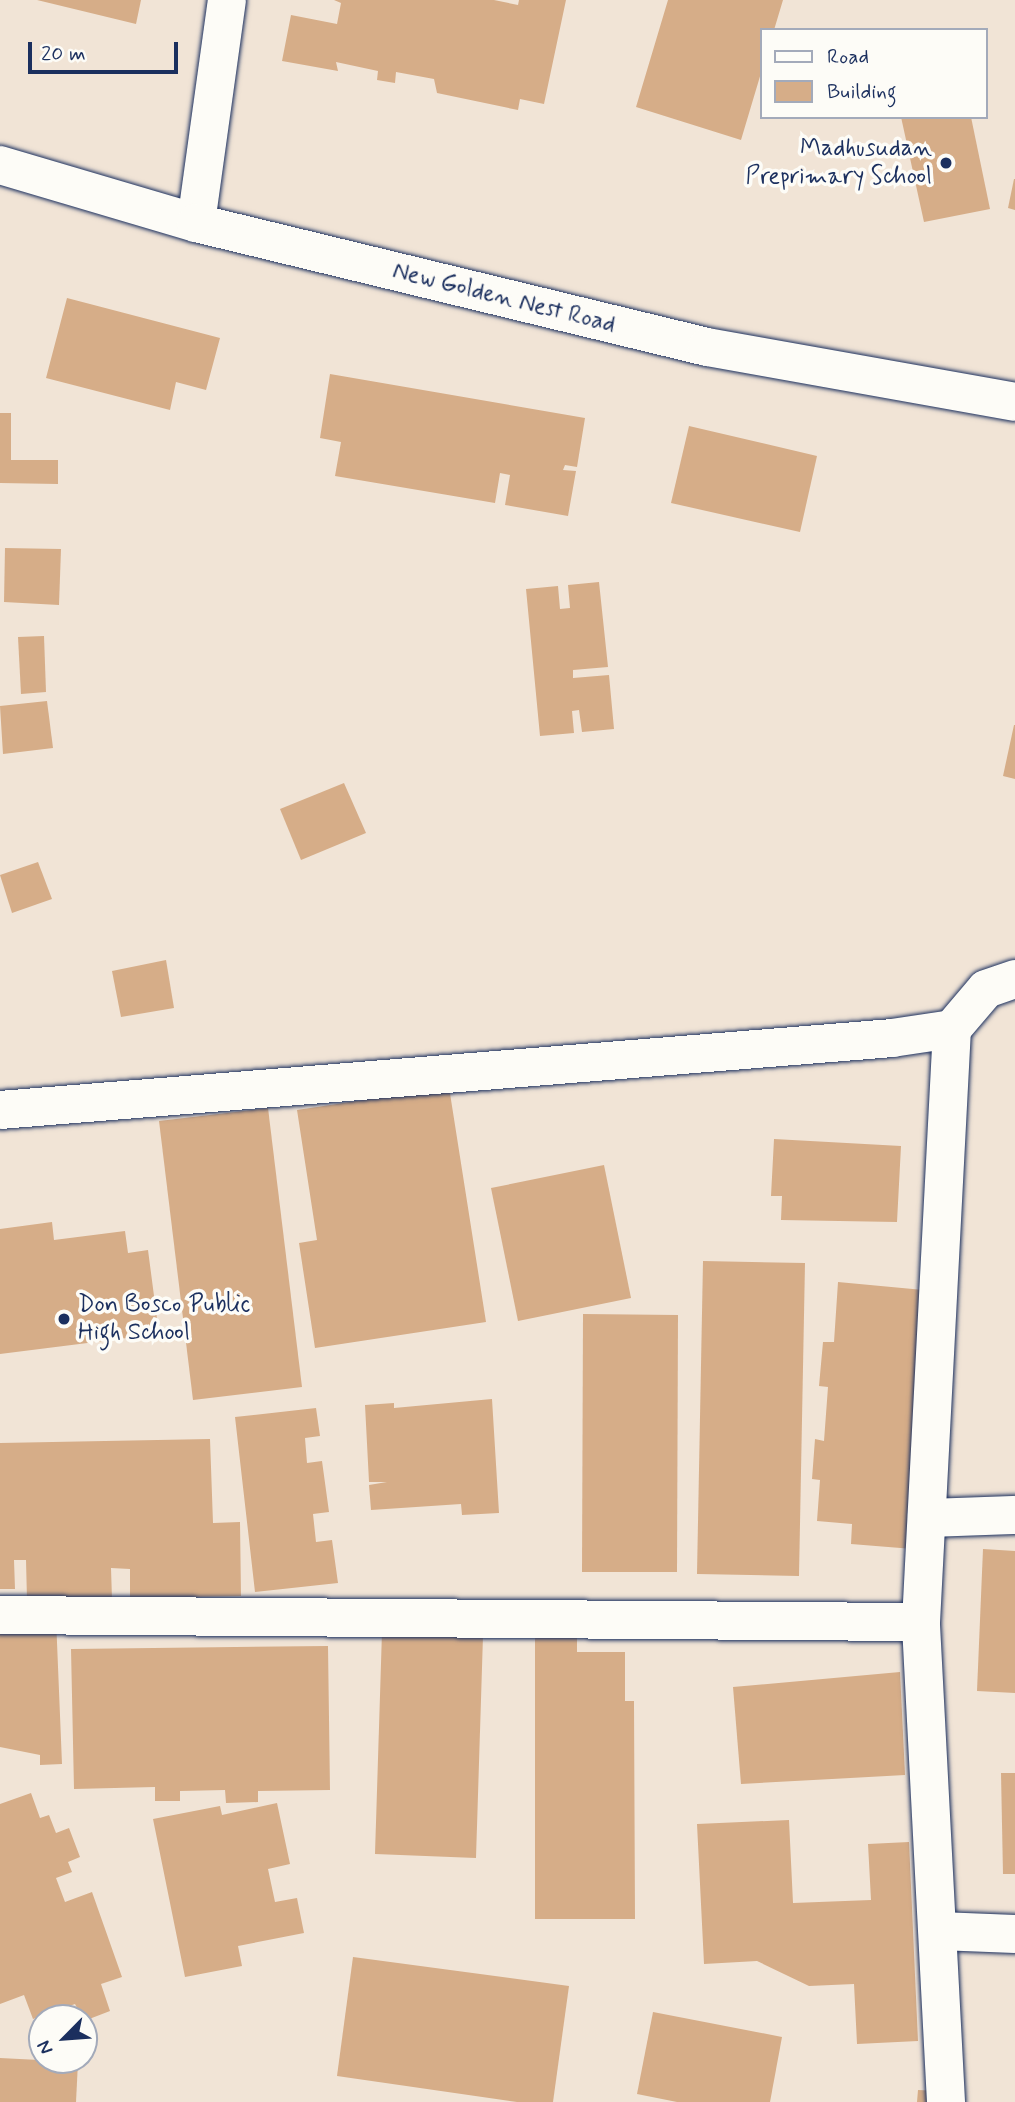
<!DOCTYPE html>
<html>
<head>
<meta charset="utf-8">
<style>
	body { margin:0 }
	#map { position:relative; width:1015px; height:2102px; overflow:hidden; background:#f1e4d6; font-family:Mynerve,sans-serif }
	div>[style] { position:absolute }
	[style*='--x'] { left:calc(var(--x)*1px); top:calc(var(--y)*1px); width:calc(var(--w)*1px); rotate:calc(var(--a)*1deg) }
	.building>* { inset:0; background:#d6ad88 }
	.roads { filter:drop-shadow(0 0 2px #1b2f5e) drop-shadow(0 0 2px #1b2f5e) }
	.minor>* { height:38px; margin:-19px; padding:0 19px; transform-origin:19px; border-radius:19px; background:#fdfcf7 }
	.tertiary>* { height:38px; margin:-19px; padding:0 19px; transform-origin:19px; border-radius:19px; background:#fdfcf7 }
	.dots>* { width:19px; height:19px; translate:-50% -50%; box-sizing:border-box; border:4px solid #fdfcf7; border-radius:50% }
	span { translate:-50% -50%; white-space:nowrap; text-align:center; line-height:1.15; -webkit-text-stroke:7px #fdfcf7; paint-order:stroke }
	.poi-label { font-size:24px; color:#1b2f5e }
	.right { translate:-100% -50%; text-align:right }
	.left { translate:0 -50%; text-align:left }
	.street-label { font-size:24px; color:#1b2f5e }
	.legend { position:absolute; left:760px; top:28px; width:228px; height:91px; box-sizing:border-box; background:#fdfcf7; border:2px solid #a3aaba; margin:0; padding:9px 12px; list-style:none; font-size:21px; color:#1b2f5e }
	.legend li { display:flex; align-items:center; gap:14px; height:35px }
	.legend b { width:35px; border:2px solid #a3aaba }
	.north { position:absolute; left:28px; top:2004px; width:70px; height:70px; box-sizing:border-box; background:#fdfcf7; border:2px solid #a3aaba; border-radius:50%; rotate:245deg; font-size:19px; font-weight:700; line-height:28px; text-align:center; color:#1b2f5e }
	.north::after { content:''; display:block; margin:auto; width:24px; height:32px; background:#1b2f5e; clip-path:polygon(50% 0,100% 100%,50% 72%,0 100%) }
	.scale { position:absolute; left:28px; top:42px; width:150px; height:32px; box-sizing:border-box; border:4px solid #1b2f5e; border-top:0; padding-left:9px; font-size:21px; line-height:24px; white-space:nowrap; color:#1b2f5e; -webkit-text-stroke:5px #fdfcf7; paint-order:stroke }
</style>
</head>
<body>
<div id="map">
	<div class="building">
		<i style="clip-path:polygon(37px 0,141px 0,136px 24px)"></i>
		<i style="clip-path:polygon(334px 0,494px 0,518px 5px,519px 0,566px 0,544px 104px,520px 99px,518px 110px,437px 93px,434px 79px,396px 72px,395px 83px,377px 80px,378px 71px,336px 62px,338px 71px,282px 61px,291px 15px,337px 24px,341px 3px)"></i>
		<i style="clip-path:polygon(668px 0,783px 0,774px 30px,761px 30px,761px 73px,741px 140px,636px 107px)"></i>
		<i style="clip-path:polygon(901px 117px,971px 117px,990px 209px,924px 222px)"></i>
		<i style="clip-path:polygon(1014px 179px,1015px 179px,1015px 210px,1008px 208px)"></i>
		<i style="clip-path:polygon(67px 298px,220px 338px,206px 390px,176px 382px,170px 410px,46px 378px)"></i>
		<i style="clip-path:polygon(330px 374px,585px 418px,577px 467px,565px 465px,563px 470px,576px 471px,568px 516px,505px 505px,510px 475px,500px 473px,495px 503px,335px 476px,341px 442px,320px 438px)"></i>
		<i style="clip-path:polygon(0 413px,11px 413px,11px 460px,58px 460px,58px 484px,0 483px)"></i>
		<i style="clip-path:polygon(689px 426px,817px 456px,800px 532px,671px 503px)"></i>
		<i style="clip-path:polygon(5px 548px,61px 549px,59px 605px,4px 602px)"></i>
		<i style="clip-path:polygon(599px 582px,608px 667px,573px 670px,573px 678px,609px 675px,614px 729px,582px 732px,579px 710px,572px 711px,574px 733px,540px 736px,526px 589px,558px 586px,560px 609px,570px 608px,568px 585px)"></i>
		<i style="clip-path:polygon(44px 636px,46px 692px,21px 694px,18px 637px)"></i>
		<i style="clip-path:polygon(47px 701px,53px 748px,3px 754px,0 706px)"></i>
		<i style="clip-path:polygon(1014px 725px,1015px 725px,1015px 779px,1003px 776px)"></i>
		<i style="clip-path:polygon(344px 783px,366px 833px,301px 860px,280px 809px)"></i>
		<i style="clip-path:polygon(38px 862px,52px 899px,12px 913px,0 875px)"></i>
		<i style="clip-path:polygon(166px 960px,174px 1008px,121px 1017px,112px 971px)"></i>
		<i style="clip-path:polygon(449px 1087px,486px 1322px,315px 1348px,299px 1243px,317px 1240px,297px 1110px)"></i>
		<i style="clip-path:polygon(268px 1108px,302px 1387px,193px 1400px,159px 1121px)"></i>
		<i style="clip-path:polygon(774px 1139px,901px 1146px,897px 1222px,781px 1220px,782px 1196px,771px 1196px)"></i>
		<i style="clip-path:polygon(604px 1165px,631px 1298px,518px 1321px,491px 1188px)"></i>
		<i style="clip-path:polygon(52px 1222px,54px 1240px,125px 1231px,128px 1253px,148px 1250px,159px 1334px,0 1354px,0 1229px)"></i>
		<i style="clip-path:polygon(703px 1261px,805px 1263px,799px 1576px,697px 1574px)"></i>
		<i style="clip-path:polygon(838px 1282px,934px 1291px,913px 1549px,851px 1544px,852px 1524px,817px 1521px,820px 1480px,812px 1479px,815px 1439px,824px 1441px,828px 1387px,819px 1386px,823px 1342px,834px 1342px)"></i>
		<i style="clip-path:polygon(583px 1314px,678px 1315px,677px 1572px,582px 1572px)"></i>
		<i style="clip-path:polygon(492px 1399px,499px 1513px,462px 1515px,461px 1504px,371px 1510px,369px 1485px,387px 1482px,369px 1482px,365px 1405px,394px 1403px,394px 1408px)"></i>
		<i style="clip-path:polygon(316px 1408px,320px 1436px,305px 1438px,307px 1463px,322px 1461px,329px 1512px,313px 1514px,316px 1542px,332px 1540px,338px 1583px,255px 1592px,235px 1417px)"></i>
		<i style="clip-path:polygon(210px 1439px,213px 1523px,240px 1522px,241px 1596px,130px 1598px,130px 1569px,111px 1568px,112px 1599px,27px 1600px,26px 1560px,14px 1560px,15px 1589px,0 1589px,0 1443px)"></i>
		<i style="clip-path:polygon(983px 1549px,1015px 1551px,1015px 1693px,977px 1691px)"></i>
		<i style="clip-path:polygon(56px 1618px,62px 1764px,40px 1765px,40px 1755px,0 1747px,0 1620px)"></i>
		<i style="clip-path:polygon(382px 1632px,483px 1636px,476px 1858px,375px 1854px)"></i>
		<i style="clip-path:polygon(535px 1634px,577px 1634px,577px 1652px,625px 1652px,625px 1701px,634px 1701px,635px 1919px,535px 1919px)"></i>
		<i style="clip-path:polygon(328px 1646px,330px 1790px,258px 1791px,258px 1802px,226px 1803px,225px 1790px,180px 1791px,180px 1801px,155px 1801px,155px 1787px,74px 1789px,71px 1649px)"></i>
		<i style="clip-path:polygon(900px 1672px,905px 1775px,741px 1784px,733px 1687px)"></i>
		<i style="clip-path:polygon(1001px 1773px,1015px 1773px,1015px 1874px,1003px 1874px)"></i>
		<i style="clip-path:polygon(31px 1793px,40px 1818px,49px 1815px,56px 1833px,69px 1828px,80px 1857px,68px 1862px,72px 1872px,56px 1878px,65px 1902px,92px 1892px,122px 1977px,101px 1984px,110px 2011px,84px 2021px,75px 2004px,33px 2019px,24px 1995px,0 2004px,0 1804px)"></i>
		<i style="clip-path:polygon(277px 1803px,290px 1864px,268px 1869px,275px 1902px,297px 1898px,304px 1933px,238px 1946px,242px 1966px,185px 1977px,153px 1819px,220px 1806px,222px 1815px)"></i>
		<i style="clip-path:polygon(789px 1820px,793px 1903px,871px 1900px,868px 1844px,909px 1842px,918px 2041px,857px 2044px,854px 1984px,809px 1986px,757px 1961px,704px 1964px,697px 1824px)"></i>
		<i style="clip-path:polygon(353px 1957px,569px 1986px,553px 2102px,517px 2102px,337px 2076px)"></i>
		<i style="clip-path:polygon(653px 2012px,782px 2037px,770px 2102px,677px 2102px,637px 2094px)"></i>
		<i style="clip-path:polygon(0 2058px,78px 2062px,76px 2102px,0 2102px)"></i>
		<i style="clip-path:polygon(918px 2090px,942px 2091px,942px 2102px,917px 2102px)"></i>
	</div>
	<div class="roads">
		<div class="minor">
			<i style="--x:196;--y:223;--w:225;--a:-82.1"></i>
			<i style="--x:0;--y:1110;--w:895;--a:-4.61"></i>
			<i style="--x:892;--y:1038;--w:61;--a:-8.5"></i>
			<i style="--x:952;--y:1029;--w:52;--a:-49.6"></i>
			<i style="--x:986;--y:989;--w:31;--a:-19"></i>
			<i style="--x:927;--y:1518;--w:88;--a:-2"></i>
			<i style="--x:0;--y:1615;--w:921;--a:0.44"></i>
			<i style="--x:939;--y:1931;--w:76;--a:2.3"></i>
			<i style="--x:946;--y:2102;--w:481;--a:-93"></i>
			<i style="--x:921;--y:1622;--w:594;--a:-87.01"></i>
		</div>
		<div class="tertiary">
			<i style="--x:0;--y:165;--w:204;--a:16.5"></i>
			<i style="--x:196;--y:223;--w:526;--a:13.64"></i>
			<i style="--x:707;--y:347;--w:313;--a:10.1"></i>
		</div>
	</div>
	<div class="dots">
		<i style="left:946px;top:163px;background:#1b2f5e"></i>
		<i style="left:64px;top:1319px;background:#1b2f5e"></i>
	</div>
	<div class="poi-label">
		<span class="right" style="left:932px;top:163px">Madhusudan<br>Preprimary School</span>
		<span class="left" style="left:78px;top:1319px">Don Bosco Public<br>High School</span>
	</div>
	<div class="street-label">
		<span style="left:504px;top:298px;rotate:14deg">New Golden Nest Road</span>
	</div>
	<ul class="legend">
	<li><b style="height:9px;background:#fdfcf7"></b>Road</li>
	<li><b style="height:19px;background:#d6ad88"></b>Building</li>
	</ul>
	<div class="north">N</div>
	<div class="scale">20 m</div>
</div>
</body>
</html>
